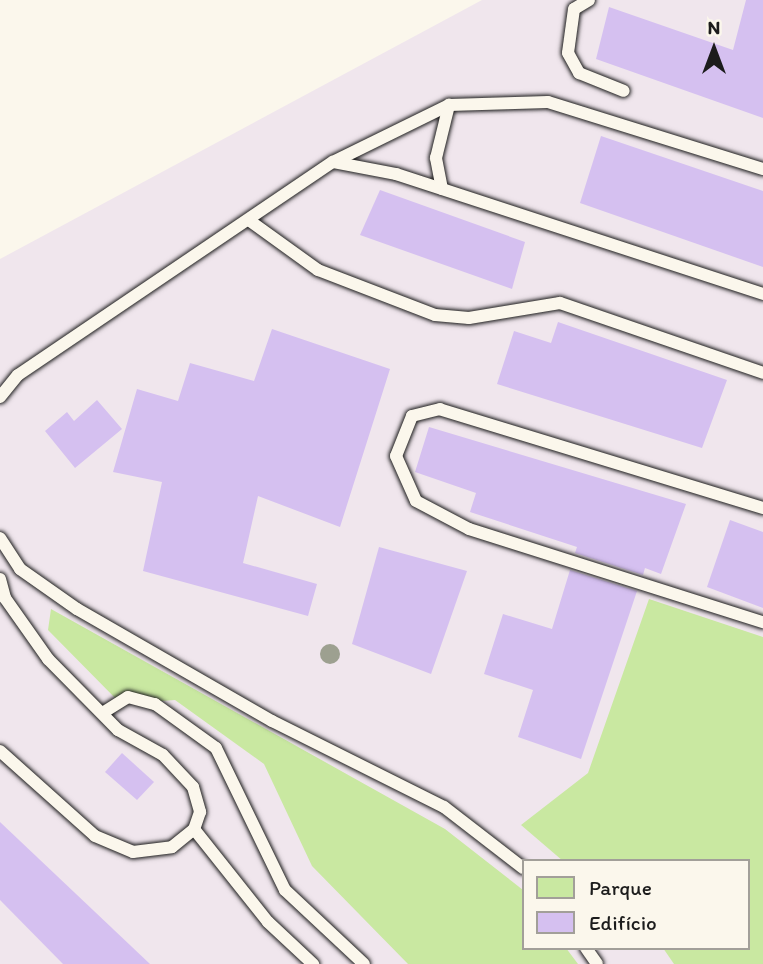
<!DOCTYPE html>
<html>
<head>
<meta charset="utf-8">
<style>
	body { margin:0 }
	#map { position:relative; width:763px; height:964px; overflow:hidden; background:#fbf7ec; font-family:Itim,sans-serif }
	div>[style] { position:absolute }
	[style*='--x'] { left:calc(var(--x)*1px); top:calc(var(--y)*1px); width:calc(var(--w)*1px); rotate:calc(var(--a)*1deg) }
	.built>* { inset:0; background:#f0e6ed }
	.green>* { inset:0; background:#c9e8a1 }
	.building>* { inset:0; background:#d5c0f0 }
	.roads { filter:drop-shadow(0 0 2px #1c1c1c) drop-shadow(0 0 2px #1c1c1c) }
	.service>* { height:12px; margin:-6px; padding:0 6px; transform-origin:6px; border-radius:6px; background:#fbf7ec }
	.trees>* { width:20px; height:20px; margin:-10px; border-radius:50%; background:#9da090 }
	span { translate:-50% -50%; white-space:nowrap; text-align:center; line-height:1.15; -webkit-text-stroke:6px #fbf7ec; paint-order:stroke }
	.legend { position:absolute; left:522px; top:859px; width:228px; height:91px; box-sizing:border-box; background:#fbf7ec; border:2px solid #a29f99; margin:0; padding:9px 12px; list-style:none; font-size:21px; color:#1c1c1c }
	.legend li { display:flex; align-items:center; gap:14px; height:35px }
	.legend b { width:35px; border:2px solid #a29f99 }
	.north { position:absolute; left:679px; top:14px; width:70px; height:70px; -webkit-text-stroke:5px #fbf7ec; paint-order:stroke; rotate:0deg; font-size:19px; font-weight:700; line-height:28px; text-align:center; color:#1c1c1c }
	.north::after { content:''; display:block; margin:auto; width:24px; height:32px; background:#1c1c1c; clip-path:polygon(50% 0,100% 100%,50% 72%,0 100%) }
</style>
</head>
<body>
<div id="map">
	<div class="built">
		<i style="clip-path:polygon(evenodd,482px 0,763px 0,763px 964px,0 964px,0 259px,482px 0,523px 861px,747px 861px,747px 948px,523px 948px,523px 861px)"></i>
	</div>
	<div class="green">
		<i style="clip-path:polygon(649px 599px,763px 637px,763px 964px,674px 964px,663px 948px,747px 948px,747px 861px,563px 861px,521px 825px,588px 773px)"></i>
		<i style="clip-path:polygon(51px 609px,445px 829px,523px 890px,523px 948px,566px 948px,578px 964px,408px 964px,312px 866px,264px 764px,175px 700px,121px 704px,48px 630px)"></i>
	</div>
	<div class="building">
		<i style="clip-path:polygon(746px 0,763px 0,763px 118px,596px 59px,609px 7px,733px 50px)"></i>
		<i style="clip-path:polygon(601px 136px,763px 191px,763px 267px,580px 203px)"></i>
		<i style="clip-path:polygon(380px 190px,525px 242px,512px 289px,360px 235px)"></i>
		<i style="clip-path:polygon(558px 322px,727px 380px,702px 448px,497px 384px,514px 331px,551px 343px)"></i>
		<i style="clip-path:polygon(272px 329px,390px 369px,340px 527px,258px 496px,243px 563px,317px 584px,308px 616px,143px 571px,162px 482px,113px 472px,137px 389px,178px 401px,190px 363px,254px 381px)"></i>
		<i style="clip-path:polygon(97px 400px,122px 429px,75px 468px,45px 431px,67px 412px,74px 421px)"></i>
		<i style="clip-path:polygon(429px 427px,686px 504px,661px 574px,645px 568px,643px 575px,575px 553px,577px 547px,470px 512px,476px 493px,415px 472px)"></i>
		<i style="clip-path:polygon(730px 520px,763px 532px,763px 608px,707px 587px)"></i>
		<i style="clip-path:polygon(379px 547px,467px 571px,431px 674px,352px 644px)"></i>
		<i style="clip-path:polygon(570px 570px,637px 591px,581px 759px,518px 737px,533px 690px,484px 674px,503px 614px,552px 629px)"></i>
		<i style="clip-path:polygon(122px 753px,154px 782px,137px 800px,105px 772px)"></i>
		<i style="clip-path:polygon(0 822px,150px 964px,63px 964px,0 900px)"></i>
	</div>
	<div class="roads">
		<div class="service">
			<i style="--x:589;--y:0;--w:17;--a:149"></i>
			<i style="--x:574;--y:9;--w:44;--a:97.8"></i>
			<i style="--x:568;--y:53;--w:23;--a:61"></i>
			<i style="--x:579;--y:73;--w:48;--a:21.8"></i>
			<i style="--x:333;--y:162;--w:64;--a:10.8"></i>
			<i style="--x:396;--y:174;--w:386;--a:18.1"></i>
			<i style="--x:442;--y:189;--w:32;--a:-101"></i>
			<i style="--x:436;--y:158;--w:55;--a:-76.2"></i>
			<i style="--x:250;--y:221;--w:84;--a:35.8"></i>
			<i style="--x:318;--y:270;--w:125;--a:21"></i>
			<i style="--x:435;--y:315;--w:34;--a:5"></i>
			<i style="--x:469;--y:318;--w:92;--a:-9.4"></i>
			<i style="--x:560;--y:303;--w:215;--a:19"></i>
			<i style="--x:0;--y:397;--w:28;--a:-51"></i>
			<i style="--x:18;--y:375;--w:380;--a:-34.1"></i>
			<i style="--x:333;--y:162;--w:129;--a:-26.2"></i>
			<i style="--x:449;--y:105;--w:99;--a:-1.7"></i>
			<i style="--x:548;--y:102;--w:225;--a:17.3"></i>
			<i style="--x:763;--y:508;--w:338;--a:-163"></i>
			<i style="--x:440;--y:409;--w:29;--a:166"></i>
			<i style="--x:412;--y:416;--w:43;--a:111.8"></i>
			<i style="--x:396;--y:456;--w:49;--a:66"></i>
			<i style="--x:416;--y:501;--w:60;--a:27.8"></i>
			<i style="--x:469;--y:529;--w:308;--a:17.6"></i>
			<i style="--x:0;--y:538;--w:37;--a:57"></i>
			<i style="--x:20;--y:569;--w:70;--a:35.1"></i>
			<i style="--x:77;--y:609;--w:225;--a:29.9"></i>
			<i style="--x:272;--y:721;--w:192;--a:26.6"></i>
			<i style="--x:444;--y:807;--w:100;--a:37.7"></i>
			<i style="--x:0;--y:579;--w:20;--a:75"></i>
			<i style="--x:5;--y:598;--w:75;--a:54.8"></i>
			<i style="--x:48;--y:659;--w:100;--a:45.4"></i>
			<i style="--x:118;--y:730;--w:51;--a:29.1"></i>
			<i style="--x:163;--y:755;--w:44;--a:46.8"></i>
			<i style="--x:193;--y:787;--w:26;--a:74"></i>
			<i style="--x:200;--y:812;--w:18;--a:109"></i>
			<i style="--x:194;--y:829;--w:119;--a:51.5"></i>
			<i style="--x:268;--y:922;--w:62;--a:43"></i>
			<i style="--x:104;--y:712;--w:28;--a:-32"></i>
			<i style="--x:128;--y:697;--w:28;--a:15"></i>
			<i style="--x:155;--y:704;--w:75;--a:35.8"></i>
			<i style="--x:216;--y:748;--w:158;--a:64.1"></i>
			<i style="--x:285;--y:890;--w:108;--a:43.1"></i>
			<i style="--x:0;--y:751;--w:127;--a:41.8"></i>
			<i style="--x:95;--y:836;--w:41;--a:22.8"></i>
			<i style="--x:133;--y:852;--w:39;--a:-7"></i>
			<i style="--x:172;--y:847;--w:28;--a:-39"></i>
			<i style="--x:586;--y:948;--w:19;--a:55"></i>
		</div>
	</div>
	<div class="trees">
		<i style="left:330px;top:654px"></i>
	</div>
	<ul class="legend">
	<li><b style="height:19px;background:#c9e8a1"></b>Parque</li>
	<li><b style="height:19px;background:#d5c0f0"></b>Edifício</li>
	</ul>
	<div class="north">N</div>
</div>
</body>
</html>
